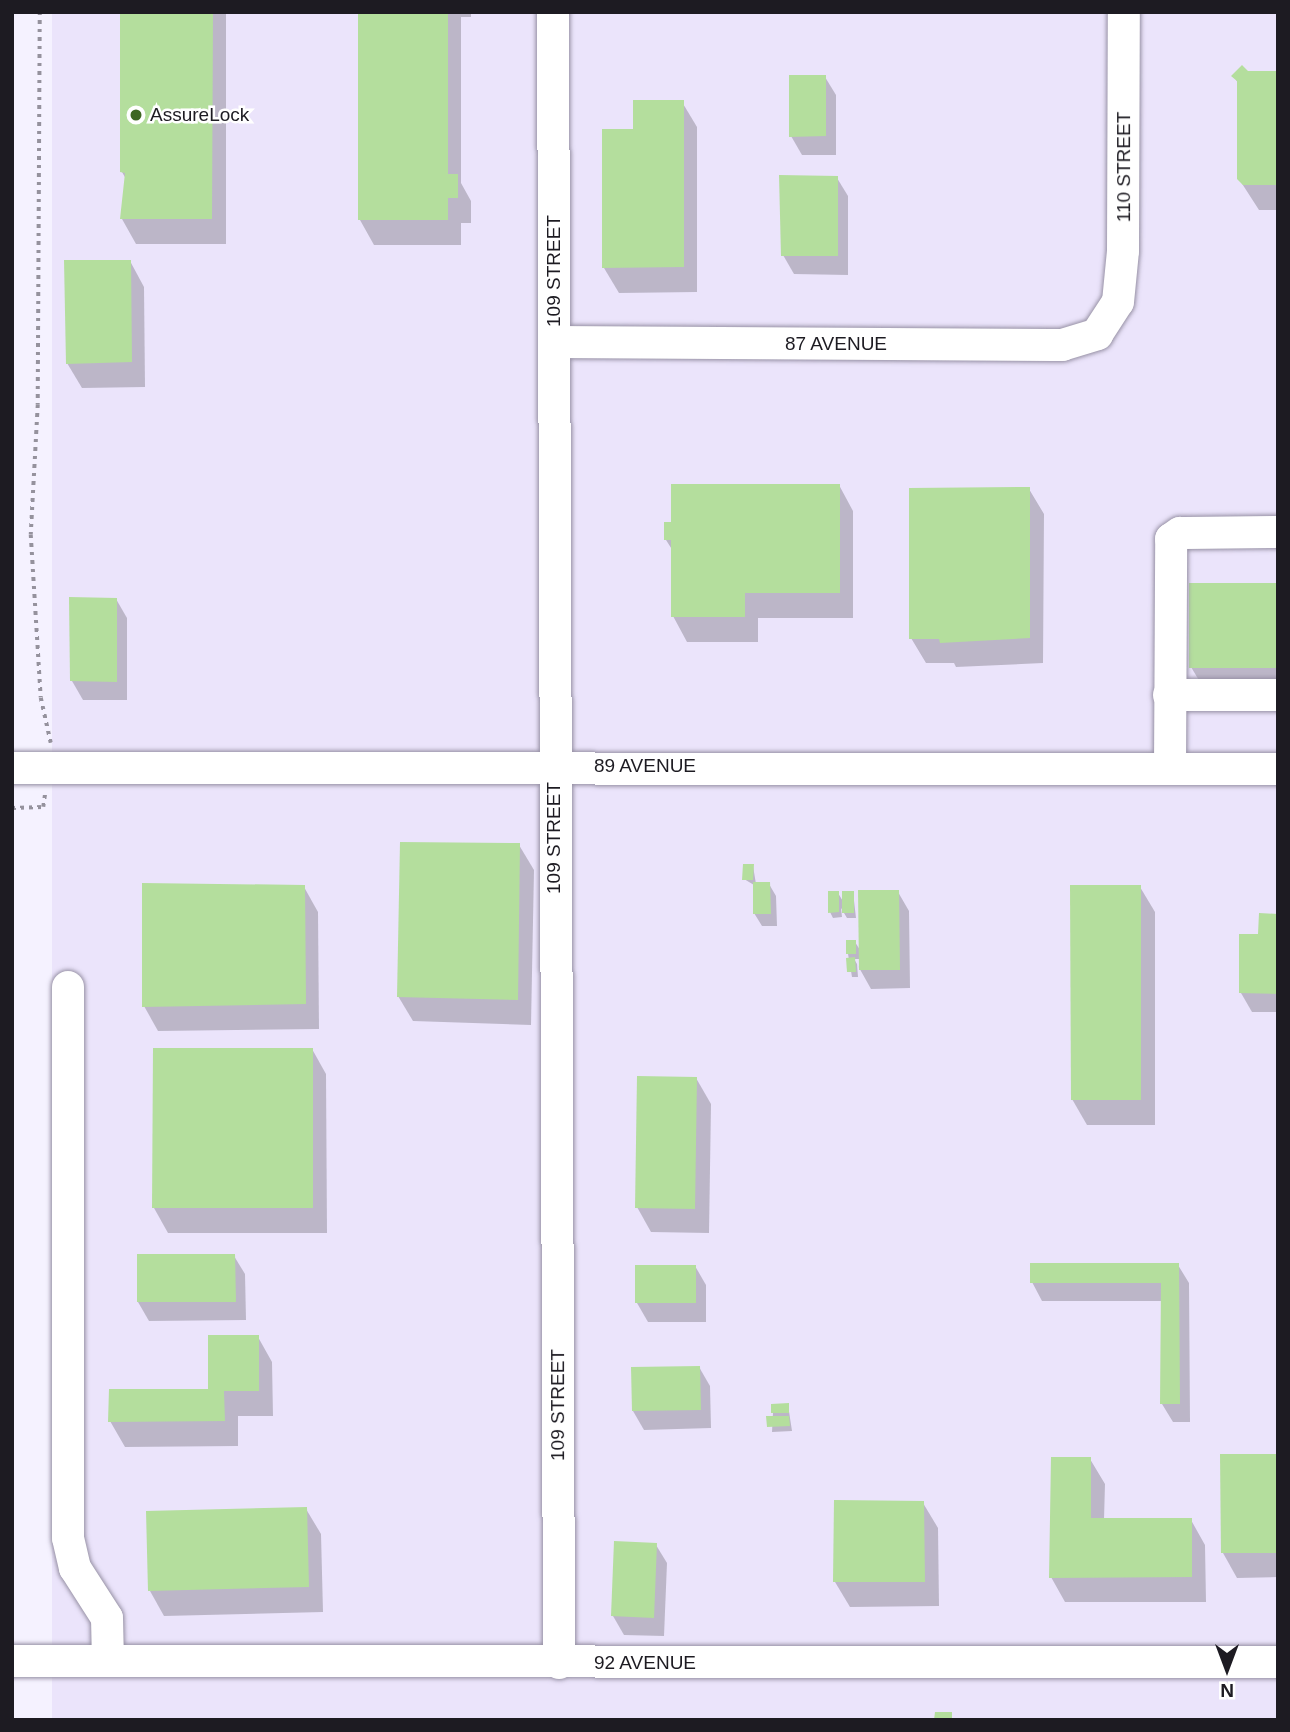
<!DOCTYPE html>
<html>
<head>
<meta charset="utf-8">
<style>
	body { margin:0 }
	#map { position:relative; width:1290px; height:1732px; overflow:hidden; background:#f5f2ff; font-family:Arial,sans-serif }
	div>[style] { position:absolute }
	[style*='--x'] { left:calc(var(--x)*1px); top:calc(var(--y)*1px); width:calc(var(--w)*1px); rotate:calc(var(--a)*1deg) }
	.built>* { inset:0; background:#ebe4fb }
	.shadow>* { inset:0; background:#0003 }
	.building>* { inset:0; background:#b4de9d }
	.path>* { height:3.5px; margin-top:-1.75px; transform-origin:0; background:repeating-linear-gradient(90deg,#95929d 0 3.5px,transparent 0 8.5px) }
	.roads { filter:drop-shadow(0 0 2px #9791a5) drop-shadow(0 0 2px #9791a5) }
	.minor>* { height:32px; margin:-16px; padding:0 16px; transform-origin:16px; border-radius:16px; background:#fff }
	.dots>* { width:19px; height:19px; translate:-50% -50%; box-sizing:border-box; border:4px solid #fff; border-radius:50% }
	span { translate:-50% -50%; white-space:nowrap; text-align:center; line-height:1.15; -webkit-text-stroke:5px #fff; paint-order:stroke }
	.poi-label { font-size:19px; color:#1d1b22 }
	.left { translate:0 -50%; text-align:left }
	.street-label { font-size:19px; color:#1d1b22 }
	.frame { position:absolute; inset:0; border:14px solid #1d1b22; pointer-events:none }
	.north { position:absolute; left:1192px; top:1634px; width:70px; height:70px; -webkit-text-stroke:5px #fff; paint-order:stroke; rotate:180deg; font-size:19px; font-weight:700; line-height:28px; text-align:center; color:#1d1b22 }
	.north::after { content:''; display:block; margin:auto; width:24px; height:32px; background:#1d1b22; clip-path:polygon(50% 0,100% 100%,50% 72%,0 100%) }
</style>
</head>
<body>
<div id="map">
	<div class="built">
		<i style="clip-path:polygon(52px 12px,1278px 12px,1278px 1720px,52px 1720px)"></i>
	</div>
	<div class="shadow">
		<i style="clip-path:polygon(122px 12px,226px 12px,226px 244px,136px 244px,122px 219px,126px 179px,122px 172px)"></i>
		<i style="clip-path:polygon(360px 12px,471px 12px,471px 17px,461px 17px,461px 183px,471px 201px,471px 223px,461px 223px,461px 245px,374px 245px,360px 220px)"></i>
		<i style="clip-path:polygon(1247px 72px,1278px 72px,1278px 210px,1259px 210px,1239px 179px,1239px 85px,1234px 76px)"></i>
		<i style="clip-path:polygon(825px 77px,836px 95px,836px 155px,802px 155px,791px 136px)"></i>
		<i style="clip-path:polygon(682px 102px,697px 127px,697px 292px,619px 293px,604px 268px,635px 131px)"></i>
		<i style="clip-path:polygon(837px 178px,848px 196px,848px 275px,794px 274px,783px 255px)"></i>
		<i style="clip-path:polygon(130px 261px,144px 287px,145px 387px,82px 388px,67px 363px)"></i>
		<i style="clip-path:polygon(839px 485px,853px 511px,853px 618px,758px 618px,758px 642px,687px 642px,673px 616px,673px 551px,666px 540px)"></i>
		<i style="clip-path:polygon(1029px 489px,1044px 514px,1043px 663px,956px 667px,954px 663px,926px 663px,911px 638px)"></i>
		<i style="clip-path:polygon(1278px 585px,1278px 692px,1206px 692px,1191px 667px)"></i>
		<i style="clip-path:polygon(116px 599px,127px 618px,127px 700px,83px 700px,72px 681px)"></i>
		<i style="clip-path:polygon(519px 845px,534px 870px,531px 1025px,413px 1021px,398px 996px)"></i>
		<i style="clip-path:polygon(753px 866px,756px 884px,769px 884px,776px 896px,777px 926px,762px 926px,754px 913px,754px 885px,744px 879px)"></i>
		<i style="clip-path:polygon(304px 887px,318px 912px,319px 1029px,158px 1031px,144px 1006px)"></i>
		<i style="clip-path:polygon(1140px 887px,1155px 912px,1155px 1125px,1087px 1125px,1072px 1099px)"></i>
		<i style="clip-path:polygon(853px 892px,856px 918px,847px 918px,841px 908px,842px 917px,833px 918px,830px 912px,838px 893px,844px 903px)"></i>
		<i style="clip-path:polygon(evenodd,898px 892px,909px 911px,910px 988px,871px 989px,857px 964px,858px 977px,852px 977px,848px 954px,855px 942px,860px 950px,898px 892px,854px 959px,860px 959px,860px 969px,854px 959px)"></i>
		<i style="clip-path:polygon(1278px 915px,1278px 1012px,1252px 1012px,1241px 993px,1260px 935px)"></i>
		<i style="clip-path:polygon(312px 1049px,326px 1074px,327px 1233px,168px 1233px,154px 1208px)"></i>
		<i style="clip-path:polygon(696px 1078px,711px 1104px,709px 1233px,651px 1232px,637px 1207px)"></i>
		<i style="clip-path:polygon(234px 1256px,245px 1274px,246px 1320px,149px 1321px,138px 1302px)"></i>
		<i style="clip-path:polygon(1178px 1265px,1189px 1283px,1190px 1422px,1173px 1422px,1162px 1404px,1163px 1301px,1042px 1301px,1032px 1282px)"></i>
		<i style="clip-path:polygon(695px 1266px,706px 1285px,706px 1322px,648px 1322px,637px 1303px)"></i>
		<i style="clip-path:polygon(258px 1337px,272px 1362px,273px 1416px,238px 1416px,238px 1446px,125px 1447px,110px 1421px,210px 1391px)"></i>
		<i style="clip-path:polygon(699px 1367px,710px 1386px,711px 1428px,644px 1430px,633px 1411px)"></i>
		<i style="clip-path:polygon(788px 1405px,792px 1431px,772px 1432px,773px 1413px)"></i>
		<i style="clip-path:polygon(1278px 1456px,1278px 1577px,1237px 1578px,1223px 1553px)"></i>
		<i style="clip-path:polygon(1090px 1459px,1105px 1484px,1104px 1520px,1191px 1520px,1205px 1545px,1206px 1602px,1065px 1602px,1051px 1577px)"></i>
		<i style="clip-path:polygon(923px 1503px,938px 1528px,939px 1606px,850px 1607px,835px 1582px)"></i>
		<i style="clip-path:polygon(306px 1509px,321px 1534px,323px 1612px,164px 1616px,150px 1591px)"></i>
		<i style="clip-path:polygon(656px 1545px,667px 1563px,664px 1636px,624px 1635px,613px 1616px)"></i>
	</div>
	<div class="building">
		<i style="clip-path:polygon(120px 12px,213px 12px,212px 219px,120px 219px,125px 173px,120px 172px)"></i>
		<i style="clip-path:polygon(358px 12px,448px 12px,448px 174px,458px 174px,458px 198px,448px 198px,448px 220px,358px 220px)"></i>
		<i style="clip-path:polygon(1242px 65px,1248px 71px,1278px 71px,1278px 185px,1243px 185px,1237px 179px,1237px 81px,1231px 76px)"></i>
		<i style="clip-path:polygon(789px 75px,826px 75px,826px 136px,789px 137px)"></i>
		<i style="clip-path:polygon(633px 100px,684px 100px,684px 267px,602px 268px,602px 129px,633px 129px)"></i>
		<i style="clip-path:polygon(779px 175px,838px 176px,838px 256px,781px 256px)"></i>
		<i style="clip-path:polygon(64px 260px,131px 260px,132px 362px,66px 364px)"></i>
		<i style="clip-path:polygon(671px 484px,840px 484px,840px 593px,745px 593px,745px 617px,671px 617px,671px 540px,664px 540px,664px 522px,671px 522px)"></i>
		<i style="clip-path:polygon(1030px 487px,1030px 638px,940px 643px,939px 639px,909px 639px,909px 488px)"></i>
		<i style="clip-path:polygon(1189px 583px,1278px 583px,1278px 668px,1189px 668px)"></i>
		<i style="clip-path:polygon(69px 597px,117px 598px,117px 682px,70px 681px)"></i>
		<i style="clip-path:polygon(400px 842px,520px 843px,518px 1000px,397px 997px)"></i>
		<i style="clip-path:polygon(743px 864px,754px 864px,753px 880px,742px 880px)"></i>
		<i style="clip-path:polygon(753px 882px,770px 882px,771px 914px,753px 914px)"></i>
		<i style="clip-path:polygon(142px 883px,305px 885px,306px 1004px,142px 1007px)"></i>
		<i style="clip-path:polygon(1070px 885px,1141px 885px,1141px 1100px,1071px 1100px)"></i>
		<i style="clip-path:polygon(858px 890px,899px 890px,900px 970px,859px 970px)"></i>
		<i style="clip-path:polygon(828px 891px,839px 891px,839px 912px,828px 913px)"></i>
		<i style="clip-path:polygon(842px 891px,854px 891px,854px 913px,842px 913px)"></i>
		<i style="clip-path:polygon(1259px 913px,1278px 914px,1278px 994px,1239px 993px,1239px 934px,1258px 934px)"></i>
		<i style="clip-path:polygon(846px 940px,856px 940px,856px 954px,846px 954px)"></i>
		<i style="clip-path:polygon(855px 957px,856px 972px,847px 972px,846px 958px)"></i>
		<i style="clip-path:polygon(153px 1048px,313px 1048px,313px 1208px,152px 1208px)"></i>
		<i style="clip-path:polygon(637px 1076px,697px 1077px,695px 1209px,635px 1208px)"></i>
		<i style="clip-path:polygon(137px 1254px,235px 1254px,236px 1302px,137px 1302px)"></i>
		<i style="clip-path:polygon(1030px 1263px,1179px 1263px,1180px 1404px,1160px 1404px,1161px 1283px,1030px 1283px)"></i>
		<i style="clip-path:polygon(635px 1265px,696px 1265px,696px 1303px,635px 1303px)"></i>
		<i style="clip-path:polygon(208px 1335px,259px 1335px,259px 1391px,224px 1391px,225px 1421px,108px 1422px,109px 1389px,208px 1389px)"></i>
		<i style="clip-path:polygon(700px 1366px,701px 1410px,632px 1411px,631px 1367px)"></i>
		<i style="clip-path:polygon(789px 1403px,789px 1413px,771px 1413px,771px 1404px)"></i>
		<i style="clip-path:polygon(766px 1416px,789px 1416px,790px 1426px,767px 1427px)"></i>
		<i style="clip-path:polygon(1220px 1454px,1278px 1454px,1278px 1553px,1221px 1553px)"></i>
		<i style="clip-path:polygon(1051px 1457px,1091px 1457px,1091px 1518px,1192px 1518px,1192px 1577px,1049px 1578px)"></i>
		<i style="clip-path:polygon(834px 1500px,924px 1501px,925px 1582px,833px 1582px)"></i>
		<i style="clip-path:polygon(307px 1507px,309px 1587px,148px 1591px,146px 1511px)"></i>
		<i style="clip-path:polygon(614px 1541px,657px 1543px,654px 1618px,611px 1616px)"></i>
		<i style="clip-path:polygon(935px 1712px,952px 1712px,952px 1720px,934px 1720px)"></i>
	</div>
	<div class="path">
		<i style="--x:40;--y:12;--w:393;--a:90.3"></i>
		<i style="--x:38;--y:405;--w:130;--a:93.1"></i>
		<i style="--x:31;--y:535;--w:163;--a:86.5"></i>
		<i style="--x:41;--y:698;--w:46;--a:77.5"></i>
		<i style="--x:12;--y:808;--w:31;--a:-2"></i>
		<i style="--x:43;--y:807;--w:14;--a:-82"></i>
	</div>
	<div class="roads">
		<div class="minor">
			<i style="--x:553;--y:12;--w:1651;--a:89.79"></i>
			<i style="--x:555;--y:342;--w:507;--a:0.34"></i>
			<i style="--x:1062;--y:345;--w:37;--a:-17"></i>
			<i style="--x:1097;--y:334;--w:38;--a:-57"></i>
			<i style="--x:1118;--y:302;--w:51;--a:-84.4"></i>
			<i style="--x:1123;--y:251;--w:239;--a:-89.8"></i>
			<i style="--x:1169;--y:695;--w:109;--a:0"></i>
			<i style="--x:12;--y:768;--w:1266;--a:0.05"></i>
			<i style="--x:1170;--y:768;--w:229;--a:-89.7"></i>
			<i style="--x:1171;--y:539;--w:11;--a:-34"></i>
			<i style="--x:1180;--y:533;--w:98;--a:-0.6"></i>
			<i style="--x:68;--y:987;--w:551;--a:90"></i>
			<i style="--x:68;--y:1538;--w:31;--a:77"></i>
			<i style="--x:75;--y:1568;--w:59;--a:57.4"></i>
			<i style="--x:107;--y:1618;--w:43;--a:88.7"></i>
			<i style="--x:12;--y:1661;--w:1266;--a:0.05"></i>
		</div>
	</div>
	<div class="dots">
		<i style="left:136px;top:115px;background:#3d6622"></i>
	</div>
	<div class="poi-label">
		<span class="left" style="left:150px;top:115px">AssureLock</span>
	</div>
	<div class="street-label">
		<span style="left:1124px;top:167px;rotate:-90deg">110 STREET</span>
		<span style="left:554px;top:271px;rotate:-90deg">109 STREET</span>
		<span style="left:836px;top:344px">87 AVENUE</span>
		<span style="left:645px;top:766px">89 AVENUE</span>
		<span style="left:554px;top:838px;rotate:-90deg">109 STREET</span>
		<span style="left:558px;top:1405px;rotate:-90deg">109 STREET</span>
		<span style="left:645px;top:1663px">92 AVENUE</span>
	</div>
	<div class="frame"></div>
	<div class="north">N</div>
</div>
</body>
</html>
